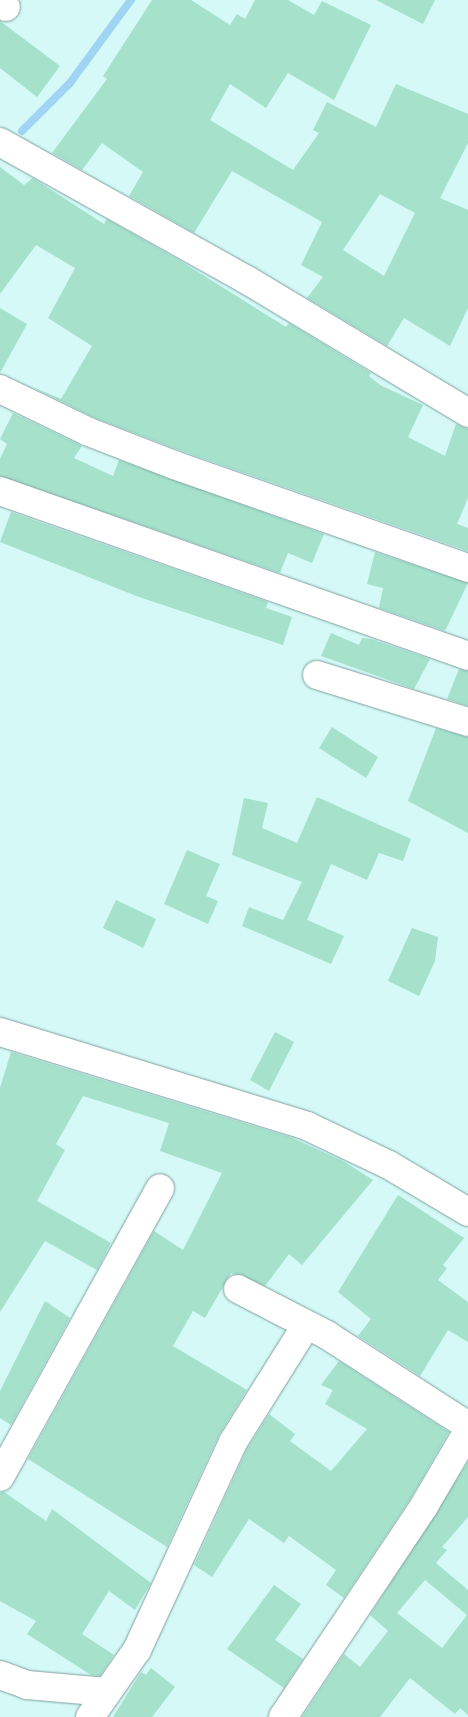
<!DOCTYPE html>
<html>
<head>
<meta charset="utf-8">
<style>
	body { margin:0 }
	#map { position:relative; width:468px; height:1717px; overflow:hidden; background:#d5f9f6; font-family:"Space Grotesk",sans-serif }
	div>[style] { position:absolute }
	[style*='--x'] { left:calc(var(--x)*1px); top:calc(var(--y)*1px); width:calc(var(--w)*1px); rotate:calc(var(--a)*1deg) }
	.stream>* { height:8px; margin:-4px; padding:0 4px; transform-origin:4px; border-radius:4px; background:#a0d4f3 }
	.building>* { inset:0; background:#a5e1cb }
	.roads { filter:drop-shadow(0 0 1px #7fa09e) drop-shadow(0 0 1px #7fa09e) }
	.minor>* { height:28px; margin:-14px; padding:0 14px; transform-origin:14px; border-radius:14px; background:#fff }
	span { translate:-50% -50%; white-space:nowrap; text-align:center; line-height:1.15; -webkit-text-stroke:5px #d5f9f6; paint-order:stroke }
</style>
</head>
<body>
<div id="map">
	<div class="stream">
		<i style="--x:22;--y:131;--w:68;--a:-45"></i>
		<i style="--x:70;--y:83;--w:103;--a:-53.7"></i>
	</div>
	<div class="building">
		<i style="clip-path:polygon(evenodd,152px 0,191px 0,230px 25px,237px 14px,245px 19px,255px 0,288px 0,314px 15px,322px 1px,371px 25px,334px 100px,288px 73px,266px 108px,230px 84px,210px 120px,293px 170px,319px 133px,313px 130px,327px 102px,376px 127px,396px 84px,468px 114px,468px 143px,440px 198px,468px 210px,468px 308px,450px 346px,404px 318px,387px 346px,307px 298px,323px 277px,301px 265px,322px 222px,232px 171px,194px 233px,129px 196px,143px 172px,102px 143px,82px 170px,52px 153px,107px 79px,103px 76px,152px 0,380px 194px,415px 213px,384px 276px,343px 250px,380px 194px)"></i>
		<i style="clip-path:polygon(376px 0,435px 0,423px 24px)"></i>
		<i style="clip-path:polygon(0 21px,60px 66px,37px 97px,0 68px)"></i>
		<i style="clip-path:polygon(0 167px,24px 185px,33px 178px,104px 224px,107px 219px,179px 260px,286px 327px,289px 323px,371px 373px,369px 376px,380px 385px,423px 405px,408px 437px,445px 456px,456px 424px,468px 429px,468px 498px,457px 524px,468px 528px,468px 551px,179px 450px,95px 418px,28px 385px,61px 399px,92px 346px,48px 318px,75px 268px,36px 245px,0 294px)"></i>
		<i style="clip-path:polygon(0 308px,27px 324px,0 373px)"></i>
		<i style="clip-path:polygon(13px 413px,82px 446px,74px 458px,113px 476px,119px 460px,324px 534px,312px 563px,288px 553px,280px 573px,0 476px,0 459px,7px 444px,0 439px)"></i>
		<i style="clip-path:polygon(11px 512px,268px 602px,266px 608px,292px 617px,283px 645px,139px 597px,0 542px)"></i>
		<i style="clip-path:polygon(375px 552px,468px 583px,445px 631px,379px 608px,383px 588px,367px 584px)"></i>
		<i style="clip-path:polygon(331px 633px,359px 645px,362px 638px,371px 639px,430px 659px,414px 689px,321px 656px)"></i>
		<i style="clip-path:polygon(459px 669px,468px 671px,468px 706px,447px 699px)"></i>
		<i style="clip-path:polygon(332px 727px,378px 757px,366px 778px,319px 748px)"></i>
		<i style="clip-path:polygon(436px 728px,468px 737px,468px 833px,408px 801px)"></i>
		<i style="clip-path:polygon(317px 797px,411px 839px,403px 861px,379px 853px,367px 880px,331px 864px,307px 920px,344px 936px,331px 964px,242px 926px,249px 907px,283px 920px,302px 882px,232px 855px,244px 798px,268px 803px,262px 828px,297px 843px)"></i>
		<i style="clip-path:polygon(187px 850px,220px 864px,206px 896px,218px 901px,208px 924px,164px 904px)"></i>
		<i style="clip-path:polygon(116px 900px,156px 919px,143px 948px,103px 928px)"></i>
		<i style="clip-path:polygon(412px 928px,438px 937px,435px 961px,419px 996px,388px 981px)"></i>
		<i style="clip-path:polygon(275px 1032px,294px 1042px,269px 1091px,250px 1080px)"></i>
		<i style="clip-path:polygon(11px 1052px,290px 1137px,343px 1161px,373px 1180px,302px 1265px,289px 1254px,265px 1286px,231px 1273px,205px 1318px,193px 1311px,173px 1346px,247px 1390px,219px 1435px,167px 1547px,28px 1459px,154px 1231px,183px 1250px,222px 1173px,160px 1151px,169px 1123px,83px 1096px,56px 1144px,65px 1150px,37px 1201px,111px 1243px,97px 1270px,45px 1241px,0 1312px,0 1088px)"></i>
		<i style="clip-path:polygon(398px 1195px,464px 1238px,443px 1265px,447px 1268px,438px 1280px,468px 1302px,468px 1342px,448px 1330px,420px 1376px,358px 1336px,371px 1319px,338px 1292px)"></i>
		<i style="clip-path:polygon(45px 1301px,70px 1318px,11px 1425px,0 1418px,0 1391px)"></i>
		<i style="clip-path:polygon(339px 1361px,449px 1432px,411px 1498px,344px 1598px,326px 1585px,336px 1570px,289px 1536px,284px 1543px,249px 1519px,212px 1577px,194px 1565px,247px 1449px,269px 1414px,295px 1434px,290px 1441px,331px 1471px,367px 1429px,325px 1404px,333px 1390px,321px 1385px)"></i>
		<i style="clip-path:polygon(evenodd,468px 1462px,468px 1517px,442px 1547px,447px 1550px,436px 1563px,468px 1590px,468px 1715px,460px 1708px,455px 1714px,410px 1678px,380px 1717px,302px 1717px,344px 1654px,360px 1667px,388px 1631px,370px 1615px,468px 1462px,425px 1580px,467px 1615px,442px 1648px,397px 1613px,425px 1580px)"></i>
		<i style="clip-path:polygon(4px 1492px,46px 1521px,52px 1509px,151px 1583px,135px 1610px,109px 1591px,82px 1634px,114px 1655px,100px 1676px,91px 1675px,27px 1634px,36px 1621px,0 1601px,0 1493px)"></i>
		<i style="clip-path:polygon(274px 1585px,301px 1604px,275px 1640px,303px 1659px,284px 1688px,227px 1649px)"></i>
		<i style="clip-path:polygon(151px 1668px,175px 1687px,152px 1717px,113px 1717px,141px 1672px,146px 1675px)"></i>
	</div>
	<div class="roads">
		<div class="minor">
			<i style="--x:0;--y:3;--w:7;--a:34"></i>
			<i style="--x:0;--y:142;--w:283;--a:29.2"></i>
			<i style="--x:247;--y:280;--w:258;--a:31"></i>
			<i style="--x:0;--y:389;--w:99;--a:25.8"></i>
			<i style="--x:89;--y:432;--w:91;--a:21.2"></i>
			<i style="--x:174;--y:465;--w:312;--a:19.3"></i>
			<i style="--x:0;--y:491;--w:496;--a:19.4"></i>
			<i style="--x:317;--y:675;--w:158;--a:17.3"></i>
			<i style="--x:0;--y:1032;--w:321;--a:17"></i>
			<i style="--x:307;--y:1126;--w:91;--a:25.4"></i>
			<i style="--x:389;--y:1165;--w:92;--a:30.7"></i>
			<i style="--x:238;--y:1289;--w:100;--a:27.3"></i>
			<i style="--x:327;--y:1335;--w:168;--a:32.8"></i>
			<i style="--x:0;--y:1477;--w:330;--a:-61"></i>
			<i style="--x:0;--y:1675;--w:29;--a:20"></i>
			<i style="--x:27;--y:1685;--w:80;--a:5"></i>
			<i style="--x:90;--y:1717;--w:82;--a:-55"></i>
			<i style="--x:137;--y:1650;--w:229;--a:-65.2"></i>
			<i style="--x:233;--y:1442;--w:136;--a:-57.9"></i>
			<i style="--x:283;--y:1717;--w:254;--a:-56.2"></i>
			<i style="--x:424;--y:1506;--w:87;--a:-59.6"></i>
		</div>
	</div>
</div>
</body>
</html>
